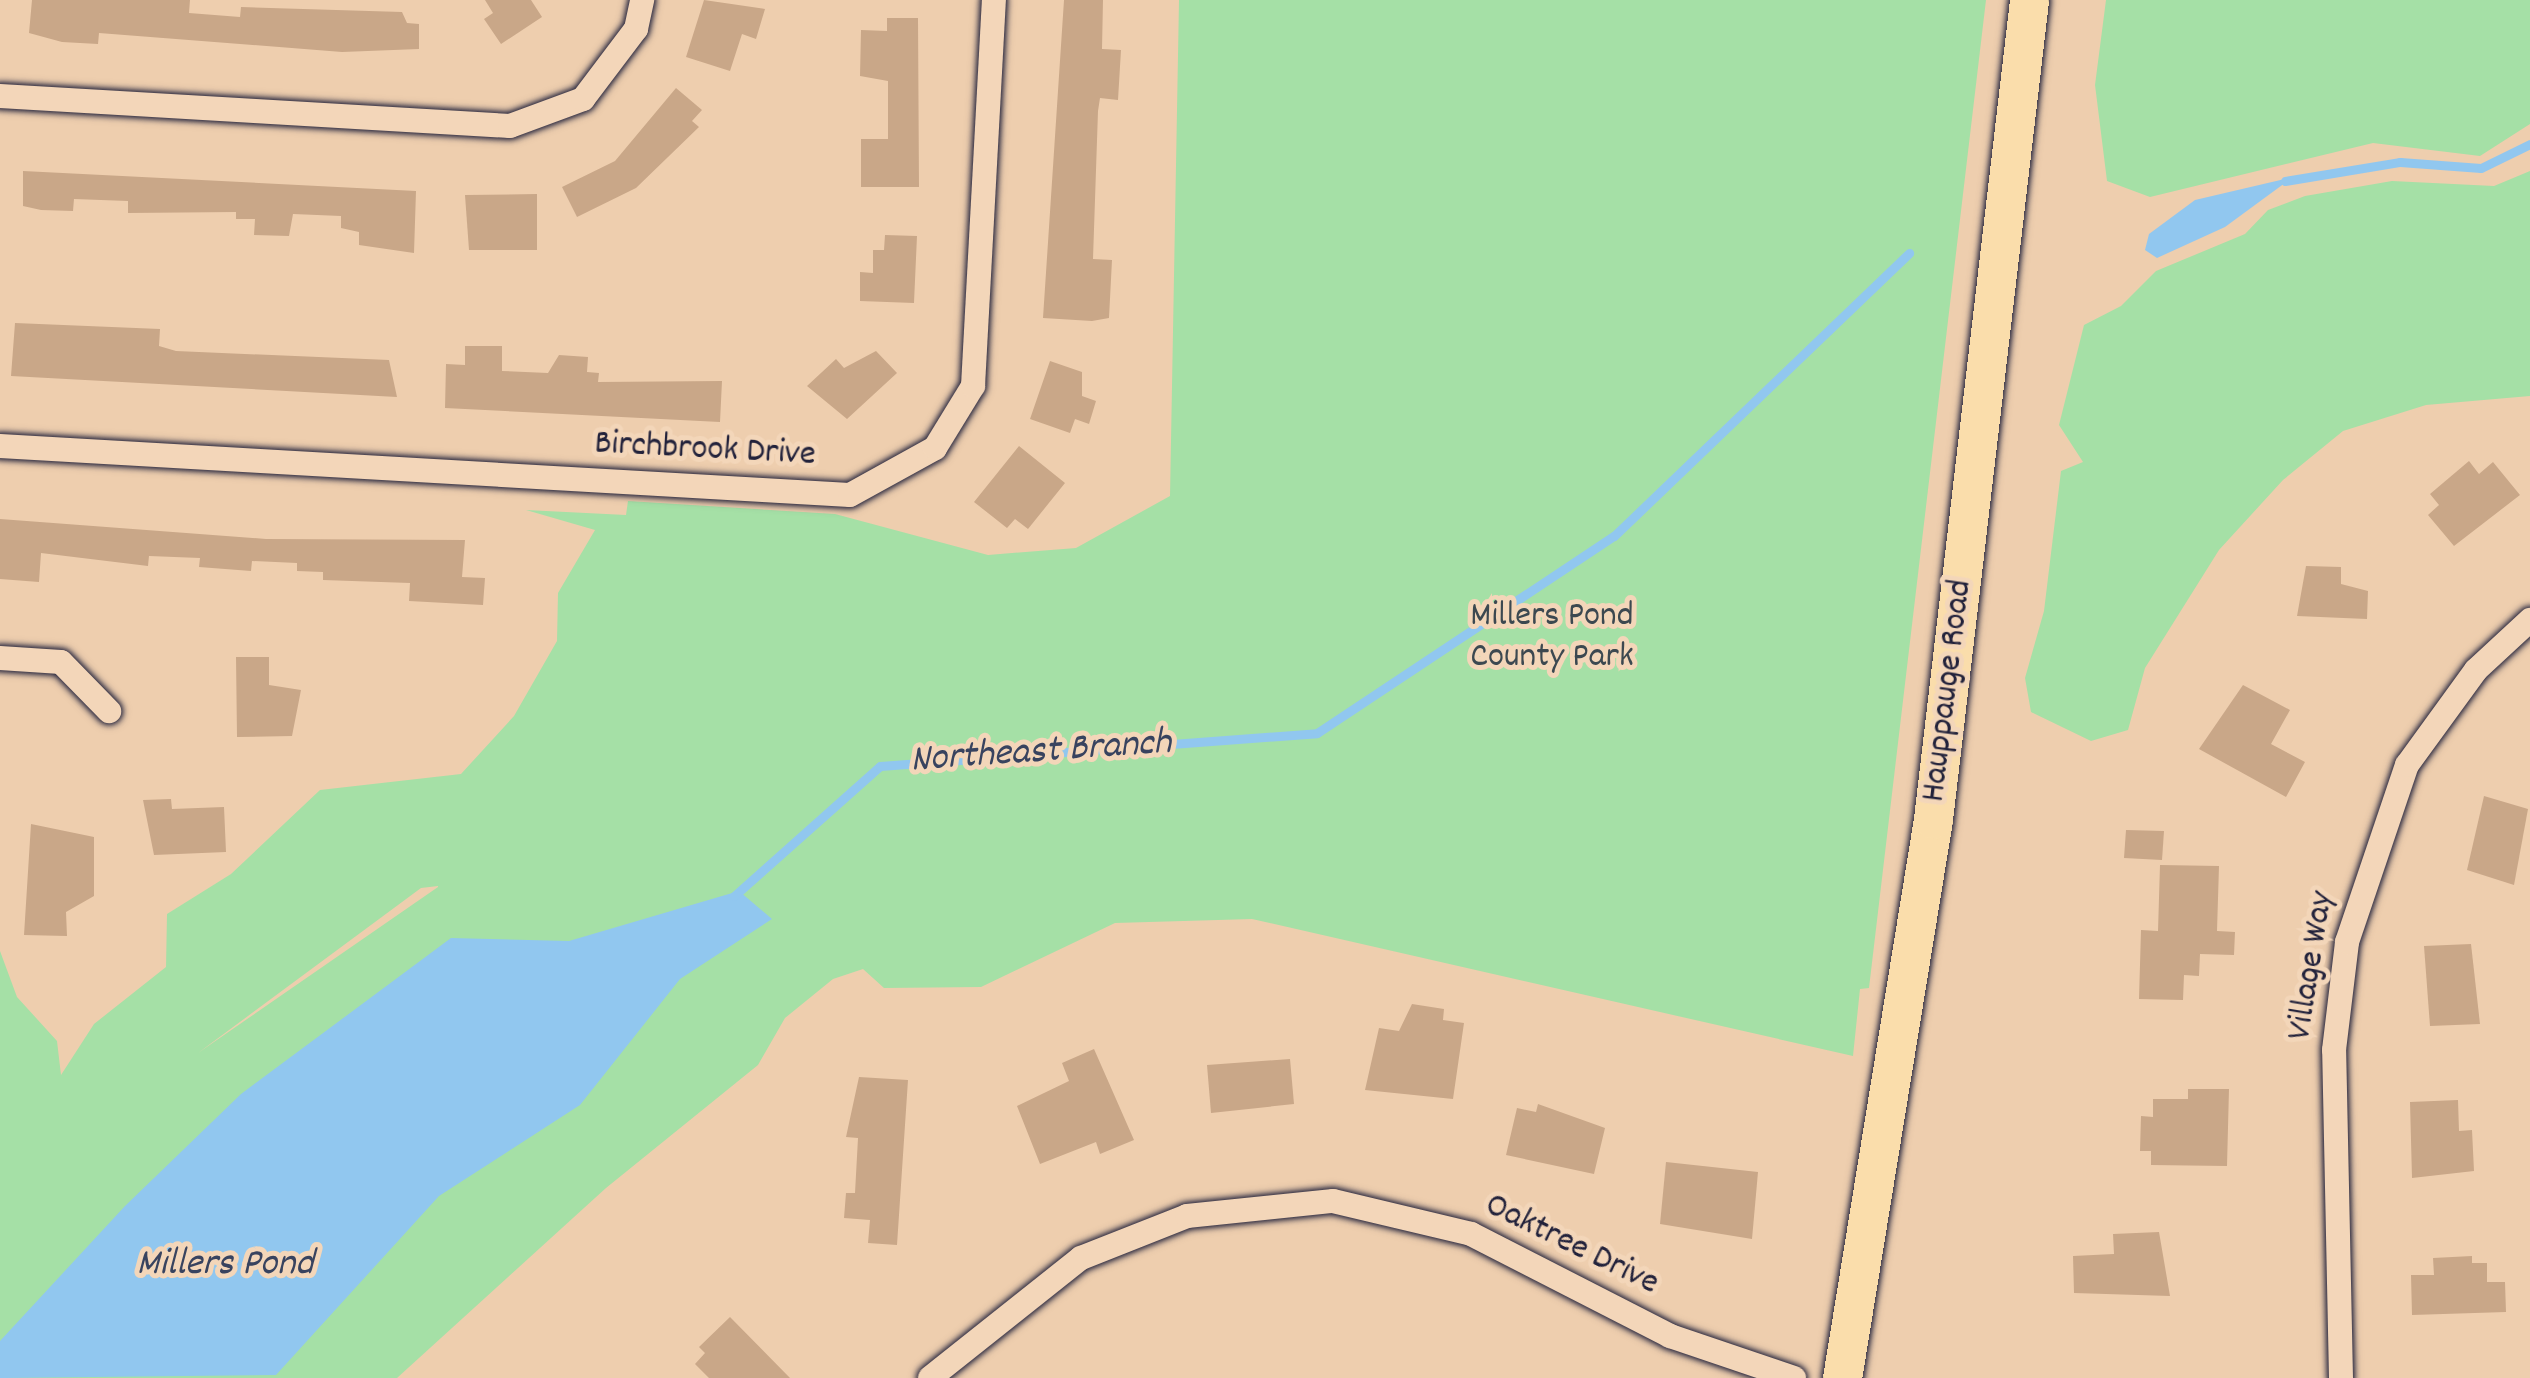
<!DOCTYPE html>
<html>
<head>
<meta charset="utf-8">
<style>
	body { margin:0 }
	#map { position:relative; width:2530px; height:1378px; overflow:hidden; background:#eeceae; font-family:Dekko,sans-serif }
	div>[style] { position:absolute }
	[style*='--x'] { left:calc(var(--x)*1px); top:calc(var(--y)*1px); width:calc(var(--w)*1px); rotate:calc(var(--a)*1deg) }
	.green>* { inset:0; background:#a5e0a6 }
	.water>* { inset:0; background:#91c7ef }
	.stream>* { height:9px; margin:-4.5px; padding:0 4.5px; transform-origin:4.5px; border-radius:4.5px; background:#91c7ef }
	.building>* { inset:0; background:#c9a788 }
	.roads { filter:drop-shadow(0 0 3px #22223b) drop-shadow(0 0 3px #22223b) }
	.street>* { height:24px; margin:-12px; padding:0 12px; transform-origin:12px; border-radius:12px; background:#f3d6b9 }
	.primary>* { height:39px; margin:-19.5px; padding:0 19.5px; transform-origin:19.5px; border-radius:19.5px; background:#faddab }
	span { translate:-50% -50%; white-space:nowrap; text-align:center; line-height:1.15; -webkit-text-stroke:10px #f3d6b9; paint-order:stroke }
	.street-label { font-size:36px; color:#22223b }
	.park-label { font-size:36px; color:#3c4850 }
	.water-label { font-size:39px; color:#38435f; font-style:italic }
</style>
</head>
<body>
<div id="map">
	<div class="green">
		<i style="clip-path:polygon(evenodd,1179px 0,1986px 0,1869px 988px,1860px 989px,1853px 1056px,1252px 919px,1115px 923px,981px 987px,884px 988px,863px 969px,833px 979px,785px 1018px,758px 1065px,606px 1188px,397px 1378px,0 1378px,0 951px,17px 997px,57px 1041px,61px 1075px,94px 1024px,166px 967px,167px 914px,231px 874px,320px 790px,461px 774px,514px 716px,557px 641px,558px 593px,595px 530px,526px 510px,626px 515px,628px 501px,835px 514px,988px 555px,1076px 548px,1170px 496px,1179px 0,438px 886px,438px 887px,198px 1053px,421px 888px,438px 886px)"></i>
		<i style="clip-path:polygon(2106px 0,2530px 0,2530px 124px,2480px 156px,2373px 143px,2150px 197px,2107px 181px,2095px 85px)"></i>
		<i style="clip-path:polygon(2530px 171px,2530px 396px,2426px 405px,2343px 431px,2283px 480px,2219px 550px,2145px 668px,2128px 730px,2091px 741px,2031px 712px,2025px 678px,2044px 611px,2061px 471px,2083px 462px,2059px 425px,2084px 325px,2121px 306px,2156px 271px,2245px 234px,2268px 210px,2305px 196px,2392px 181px,2494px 186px)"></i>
	</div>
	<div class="water">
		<i style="clip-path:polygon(2293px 177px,2225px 227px,2157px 258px,2145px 250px,2149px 234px,2195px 200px)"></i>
		<i style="clip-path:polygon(739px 891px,772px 919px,680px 979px,580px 1105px,439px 1196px,276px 1375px,0 1378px,0 1341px,125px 1206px,241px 1094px,451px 938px,569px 941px)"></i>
	</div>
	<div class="stream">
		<i style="--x:2285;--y:181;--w:117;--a:-9.4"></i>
		<i style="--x:2400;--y:162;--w:81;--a:4.2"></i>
		<i style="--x:2481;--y:168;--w:55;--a:-26.1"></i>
		<i style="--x:734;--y:896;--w:195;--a:-41.7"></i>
		<i style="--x:880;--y:766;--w:438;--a:-4.3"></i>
		<i style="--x:1317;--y:733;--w:356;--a:-33.6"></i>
		<i style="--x:1614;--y:536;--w:409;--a:-43.8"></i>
	</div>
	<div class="building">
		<i style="clip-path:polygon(32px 0,190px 0,189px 13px,240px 17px,241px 7px,402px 12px,407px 23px,419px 24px,419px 49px,342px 52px,99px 33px,98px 44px,62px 42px,29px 33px)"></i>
		<i style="clip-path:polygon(485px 0,531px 0,542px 17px,501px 44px,484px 19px,493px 13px)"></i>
		<i style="clip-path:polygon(704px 0,765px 9px,756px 39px,742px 34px,730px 71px,686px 57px)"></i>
		<i style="clip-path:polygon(1064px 0,1103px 0,1102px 49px,1121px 50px,1118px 100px,1100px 98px,1098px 111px,1093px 259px,1112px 260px,1109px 318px,1092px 321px,1043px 318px)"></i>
		<i style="clip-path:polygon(887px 18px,918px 18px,919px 187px,861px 187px,861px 139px,888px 139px,888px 81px,860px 76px,861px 30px,887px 31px)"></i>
		<i style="clip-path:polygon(676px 88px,702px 110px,692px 121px,699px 127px,636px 188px,577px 217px,562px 187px,615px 161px)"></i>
		<i style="clip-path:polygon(23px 171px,416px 191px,414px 253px,359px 245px,359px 232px,341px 228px,341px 216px,293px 214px,289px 236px,254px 235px,255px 219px,236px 219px,236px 212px,128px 213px,128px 201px,74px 199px,73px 211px,41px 210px,23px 206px)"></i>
		<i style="clip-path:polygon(537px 194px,537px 250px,469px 250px,465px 195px)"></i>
		<i style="clip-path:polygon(885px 235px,917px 236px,914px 303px,860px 301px,860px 272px,873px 273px,873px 250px,884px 250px)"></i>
		<i style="clip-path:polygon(15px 323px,160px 329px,159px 346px,176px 351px,389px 360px,397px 397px,11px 376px)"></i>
		<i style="clip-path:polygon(465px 346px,502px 346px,502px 371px,548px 373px,559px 355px,588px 357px,587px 372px,599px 373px,598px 382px,722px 381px,720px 422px,445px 408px,446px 364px,465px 365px)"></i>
		<i style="clip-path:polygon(876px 351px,897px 373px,847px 419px,807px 386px,836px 359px,844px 368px)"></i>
		<i style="clip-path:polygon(1050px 361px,1082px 372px,1082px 396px,1096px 401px,1089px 424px,1075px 419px,1070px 433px,1030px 419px)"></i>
		<i style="clip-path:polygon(1019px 446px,1065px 483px,1028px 529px,1015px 519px,1007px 528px,974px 502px)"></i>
		<i style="clip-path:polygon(2469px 461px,2479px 474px,2493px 462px,2520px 495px,2454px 546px,2428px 515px,2439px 505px,2430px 494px)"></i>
		<i style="clip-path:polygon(0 519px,266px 539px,465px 540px,462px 577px,485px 578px,483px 605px,409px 601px,410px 583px,323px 580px,323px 572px,297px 571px,297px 563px,252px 561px,251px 571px,199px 567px,200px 558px,149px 556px,148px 566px,41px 553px,39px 582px,0 579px)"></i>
		<i style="clip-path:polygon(2306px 566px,2341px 567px,2341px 584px,2368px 591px,2367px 619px,2297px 616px)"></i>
		<i style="clip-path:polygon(236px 657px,269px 657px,269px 685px,301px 690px,292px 736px,237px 737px)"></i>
		<i style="clip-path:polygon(2243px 685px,2290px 710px,2271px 744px,2305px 762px,2286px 797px,2199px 749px)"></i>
		<i style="clip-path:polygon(2484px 796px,2528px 809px,2514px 885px,2467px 870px)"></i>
		<i style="clip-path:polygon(171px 799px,172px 809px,224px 807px,226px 852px,154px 855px,143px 800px)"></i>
		<i style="clip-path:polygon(31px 824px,94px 837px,94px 896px,66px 912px,67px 936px,24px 935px)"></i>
		<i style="clip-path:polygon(2126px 830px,2164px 831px,2162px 860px,2124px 858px)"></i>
		<i style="clip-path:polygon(2160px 865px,2219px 866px,2217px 931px,2235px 932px,2234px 955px,2200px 954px,2199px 976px,2184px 975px,2183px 1000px,2139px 999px,2141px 930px,2158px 931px)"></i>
		<i style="clip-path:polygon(2471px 944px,2480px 1024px,2430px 1026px,2424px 946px)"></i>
		<i style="clip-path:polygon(1412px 1004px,1444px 1009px,1443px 1020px,1464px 1023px,1453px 1099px,1365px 1090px,1379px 1028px,1399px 1031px)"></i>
		<i style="clip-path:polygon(1094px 1049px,1134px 1140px,1100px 1154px,1096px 1142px,1040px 1164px,1017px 1106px,1069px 1081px,1062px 1063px)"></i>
		<i style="clip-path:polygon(1290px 1059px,1294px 1104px,1211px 1113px,1207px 1065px)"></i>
		<i style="clip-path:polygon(859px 1077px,908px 1080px,897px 1245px,868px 1243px,870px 1220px,844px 1218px,846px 1193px,855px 1193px,858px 1138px,846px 1137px)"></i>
		<i style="clip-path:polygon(2188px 1089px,2229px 1089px,2227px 1166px,2151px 1165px,2151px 1151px,2140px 1151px,2141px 1116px,2153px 1117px,2153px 1099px,2188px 1099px)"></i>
		<i style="clip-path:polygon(2458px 1100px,2459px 1131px,2472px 1130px,2474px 1171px,2412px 1178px,2410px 1102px)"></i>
		<i style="clip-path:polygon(1538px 1104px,1605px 1128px,1594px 1174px,1506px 1155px,1517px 1108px,1536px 1112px)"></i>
		<i style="clip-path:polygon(1666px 1162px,1758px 1172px,1752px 1239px,1660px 1224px)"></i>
		<i style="clip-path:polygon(2159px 1232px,2170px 1296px,2074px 1293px,2073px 1256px,2114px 1254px,2113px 1234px)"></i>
		<i style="clip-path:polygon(2472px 1256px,2472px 1263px,2487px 1263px,2487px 1282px,2505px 1282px,2506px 1312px,2412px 1315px,2411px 1275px,2434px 1275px,2433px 1258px)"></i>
		<i style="clip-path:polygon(730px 1317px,790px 1378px,709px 1378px,695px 1364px,705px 1353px,699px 1347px)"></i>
	</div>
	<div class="roads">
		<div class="street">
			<i style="--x:0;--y:96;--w:511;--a:3.37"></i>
			<i style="--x:510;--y:126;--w:78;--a:-20.3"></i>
			<i style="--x:583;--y:99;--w:88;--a:-52.9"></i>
			<i style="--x:636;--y:29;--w:30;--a:-78"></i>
			<i style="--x:0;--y:446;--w:851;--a:3.3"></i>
			<i style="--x:850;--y:495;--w:97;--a:-28.9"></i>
			<i style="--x:935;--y:448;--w:73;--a:-58.5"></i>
			<i style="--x:973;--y:386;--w:387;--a:-86.9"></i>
			<i style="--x:0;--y:658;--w:61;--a:3.8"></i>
			<i style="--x:61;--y:662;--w:69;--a:45.6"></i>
			<i style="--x:930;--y:1378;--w:193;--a:-38.5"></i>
			<i style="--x:1081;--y:1258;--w:114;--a:-21.6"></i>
			<i style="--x:1187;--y:1216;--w:147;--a:-5.9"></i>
			<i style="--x:1333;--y:1201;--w:142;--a:13.4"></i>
			<i style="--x:1471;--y:1234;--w:224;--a:27.1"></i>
			<i style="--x:1670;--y:1336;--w:131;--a:18.7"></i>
			<i style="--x:2341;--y:1378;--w:328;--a:-91.2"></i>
			<i style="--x:2334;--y:1050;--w:109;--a:-83.1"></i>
			<i style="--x:2347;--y:942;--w:187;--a:-71.3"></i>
			<i style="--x:2407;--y:765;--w:117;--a:-54"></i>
			<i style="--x:2476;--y:670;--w:74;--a:-42.8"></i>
		</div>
		<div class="primary">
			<i style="--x:1842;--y:1378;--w:566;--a:-80.75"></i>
			<i style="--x:1933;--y:819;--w:825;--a:-83.31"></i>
		</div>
	</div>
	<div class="street-label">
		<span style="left:705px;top:451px;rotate:3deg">Birchbrook Drive</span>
		<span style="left:1949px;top:691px;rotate:-83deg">Hauppauge Road</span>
		<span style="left:2313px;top:966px;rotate:-81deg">Village Way</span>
		<span style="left:1571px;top:1246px;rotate:26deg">Oaktree Drive</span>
	</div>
	<div class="park-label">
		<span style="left:1552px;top:638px">Millers Pond<br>County Park</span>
	</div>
	<div class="water-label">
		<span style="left:1041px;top:754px;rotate:-4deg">Northeast Branch</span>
		<span style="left:225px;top:1266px">Millers Pond</span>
	</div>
</div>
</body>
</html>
